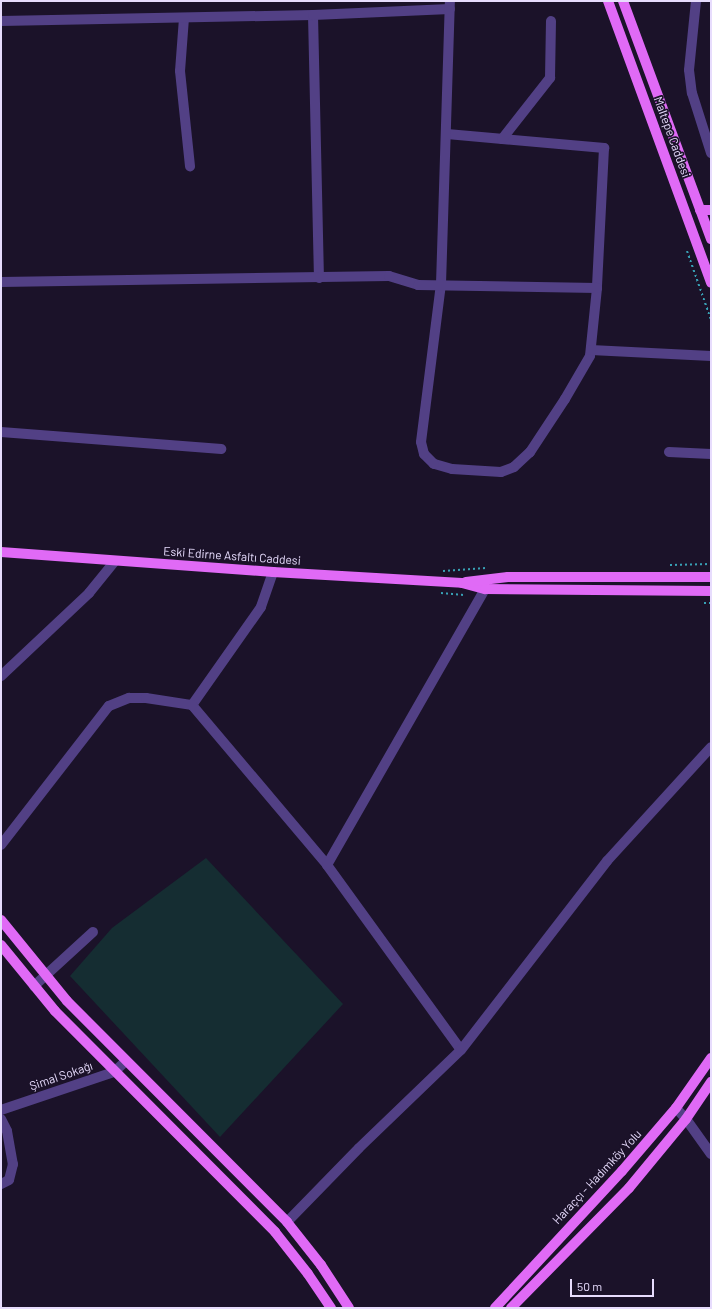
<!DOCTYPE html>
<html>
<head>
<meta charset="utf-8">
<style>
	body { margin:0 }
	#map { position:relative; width:712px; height:1309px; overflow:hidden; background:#1b1229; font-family:Barlow,sans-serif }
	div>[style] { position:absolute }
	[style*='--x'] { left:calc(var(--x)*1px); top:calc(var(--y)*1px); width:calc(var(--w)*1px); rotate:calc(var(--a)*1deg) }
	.green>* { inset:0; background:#152d32 }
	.path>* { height:2px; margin-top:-1px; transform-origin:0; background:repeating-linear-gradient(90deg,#38a1b5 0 2px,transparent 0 5px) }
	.minor>* { height:10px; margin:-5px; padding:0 5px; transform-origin:5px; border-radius:5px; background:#524085 }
	.major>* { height:10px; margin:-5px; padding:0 5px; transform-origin:5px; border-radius:5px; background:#e06af6 }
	span { translate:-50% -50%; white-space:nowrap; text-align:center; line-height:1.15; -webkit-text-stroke:3.5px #1b1229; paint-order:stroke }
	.street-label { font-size:12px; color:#e7dcfd }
	.frame { position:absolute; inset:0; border:2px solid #e7dcfd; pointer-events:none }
	.scale { position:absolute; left:570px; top:1279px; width:84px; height:18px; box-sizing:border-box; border:2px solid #e7dcfd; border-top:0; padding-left:5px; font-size:12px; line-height:14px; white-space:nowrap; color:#e7dcfd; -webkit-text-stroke:3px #1b1229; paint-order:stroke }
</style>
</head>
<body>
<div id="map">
	<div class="green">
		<i style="clip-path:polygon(206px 858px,343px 1004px,220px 1137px,70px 976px,112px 928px)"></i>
	</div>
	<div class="path">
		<i style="--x:687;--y:251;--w:73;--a:70.8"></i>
		<i style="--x:670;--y:565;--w:41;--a:-1.4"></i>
		<i style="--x:443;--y:571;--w:43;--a:-4"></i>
		<i style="--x:441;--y:593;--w:23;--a:5"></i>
		<i style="--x:704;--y:603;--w:7;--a:0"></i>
	</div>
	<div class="minor">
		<i style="--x:696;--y:1;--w:69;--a:95.8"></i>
		<i style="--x:689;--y:70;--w:23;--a:83"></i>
		<i style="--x:692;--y:93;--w:63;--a:72.4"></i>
		<i style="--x:313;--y:15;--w:263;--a:88.7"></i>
		<i style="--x:184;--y:18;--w:53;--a:94.3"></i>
		<i style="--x:180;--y:71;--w:96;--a:84"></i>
		<i style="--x:1;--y:21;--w:312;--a:-1.1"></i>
		<i style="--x:313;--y:15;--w:137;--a:-2.5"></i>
		<i style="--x:447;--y:134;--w:158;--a:5.1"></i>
		<i style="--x:604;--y:148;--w:140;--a:92.9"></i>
		<i style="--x:597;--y:288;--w:68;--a:95.9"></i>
		<i style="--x:590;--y:356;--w:50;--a:120.2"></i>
		<i style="--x:565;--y:399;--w:64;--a:123.4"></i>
		<i style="--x:530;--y:452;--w:22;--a:137"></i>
		<i style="--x:514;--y:467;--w:14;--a:159"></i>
		<i style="--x:501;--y:472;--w:49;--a:-176.5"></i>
		<i style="--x:452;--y:469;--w:19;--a:-164"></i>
		<i style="--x:434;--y:464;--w:14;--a:-135"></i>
		<i style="--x:424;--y:454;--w:12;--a:-104"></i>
		<i style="--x:421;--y:442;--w:159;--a:-82.8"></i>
		<i style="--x:441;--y:284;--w:283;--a:-88.2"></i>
		<i style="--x:502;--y:139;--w:78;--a:-51.8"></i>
		<i style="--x:550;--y:78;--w:57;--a:-89"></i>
		<i style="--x:1;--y:282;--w:388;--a:-0.9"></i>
		<i style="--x:389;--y:276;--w:30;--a:17"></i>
		<i style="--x:418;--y:285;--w:179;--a:1"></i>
		<i style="--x:591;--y:350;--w:120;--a:2.9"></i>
		<i style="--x:1;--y:432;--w:221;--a:4.4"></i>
		<i style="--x:669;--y:452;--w:42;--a:2.7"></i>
		<i style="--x:273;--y:572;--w:37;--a:109"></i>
		<i style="--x:261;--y:607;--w:120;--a:125.1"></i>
		<i style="--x:192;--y:705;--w:209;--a:49.8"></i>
		<i style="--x:327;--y:865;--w:228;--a:54.1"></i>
		<i style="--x:1;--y:676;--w:121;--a:-43.3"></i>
		<i style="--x:89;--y:593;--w:41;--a:-50.9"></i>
		<i style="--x:1;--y:845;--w:176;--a:-52.2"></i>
		<i style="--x:109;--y:706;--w:22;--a:-22"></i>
		<i style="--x:129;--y:698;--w:17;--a:0"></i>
		<i style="--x:146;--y:698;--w:47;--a:8.7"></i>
		<i style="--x:327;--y:865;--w:318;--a:-60.2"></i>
		<i style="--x:34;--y:986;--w:80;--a:-42.5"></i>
		<i style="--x:676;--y:1108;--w:15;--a:48"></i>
		<i style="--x:686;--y:1119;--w:43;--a:54.5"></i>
		<i style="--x:1;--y:1110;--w:119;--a:-18.6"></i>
		<i style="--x:114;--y:1072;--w:16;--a:-43"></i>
		<i style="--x:1;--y:1119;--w:13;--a:63"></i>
		<i style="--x:7;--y:1131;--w:34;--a:80"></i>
		<i style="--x:13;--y:1164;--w:16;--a:104"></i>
		<i style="--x:9;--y:1180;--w:9;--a:153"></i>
		<i style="--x:287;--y:1222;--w:103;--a:-45.8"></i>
		<i style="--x:359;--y:1148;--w:141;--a:-43.9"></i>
		<i style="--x:461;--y:1050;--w:239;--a:-52.3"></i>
		<i style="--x:607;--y:861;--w:154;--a:-47.6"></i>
	</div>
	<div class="major">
		<i style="--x:608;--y:1;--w:300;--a:69.9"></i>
		<i style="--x:623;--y:1;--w:254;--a:69.7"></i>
		<i style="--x:700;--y:210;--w:11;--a:0"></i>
		<i style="--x:1;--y:552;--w:273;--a:4.2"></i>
		<i style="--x:273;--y:572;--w:189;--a:3.3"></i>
		<i style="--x:462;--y:583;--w:24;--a:15"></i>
		<i style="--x:485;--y:589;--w:226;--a:0.5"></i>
		<i style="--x:466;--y:582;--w:42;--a:-6.8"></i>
		<i style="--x:508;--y:577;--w:203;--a:0"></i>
		<i style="--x:1;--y:920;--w:104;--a:50.8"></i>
		<i style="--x:67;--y:1001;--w:312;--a:45.1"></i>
		<i style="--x:287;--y:1222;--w:55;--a:51.7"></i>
		<i style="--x:321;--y:1265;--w:51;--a:56.9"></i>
		<i style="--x:1;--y:945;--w:85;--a:50.7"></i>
		<i style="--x:55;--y:1011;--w:312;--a:45.1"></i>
		<i style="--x:275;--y:1232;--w:53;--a:51.8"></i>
		<i style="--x:308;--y:1274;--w:41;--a:55.9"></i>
		<i style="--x:495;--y:1308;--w:187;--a:-47.2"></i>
		<i style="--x:622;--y:1171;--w:83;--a:-49.4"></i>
		<i style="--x:676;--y:1108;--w:61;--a:-55"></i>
		<i style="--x:511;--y:1308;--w:168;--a:-45.5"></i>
		<i style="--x:629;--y:1188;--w:89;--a:-50.4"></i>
		<i style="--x:686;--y:1119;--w:45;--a:-56"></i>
	</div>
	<div class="street-label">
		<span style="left:672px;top:137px;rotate:70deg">Maltepe Caddesi</span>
		<span style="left:232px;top:556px;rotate:4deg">Eski Edirne Asfaltı Caddesi</span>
		<span style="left:61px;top:1076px;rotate:-19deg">Şimal Sokağı</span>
		<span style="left:597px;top:1177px;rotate:-47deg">Haraççı - Hadımköy Yolu</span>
	</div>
	<div class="frame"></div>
	<div class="scale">50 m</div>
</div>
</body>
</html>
